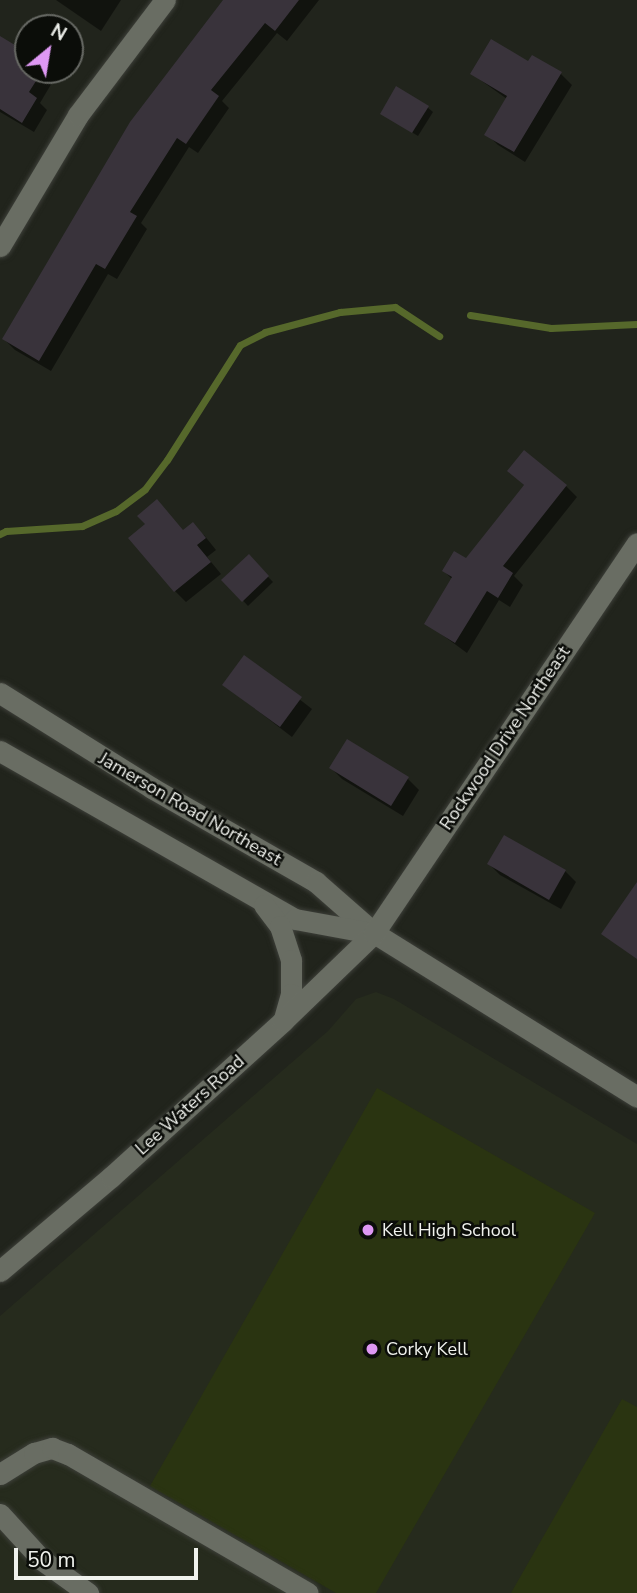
<!DOCTYPE html>
<html>
<head>
<meta charset="utf-8">
<style>
	body { margin:0 }
	#map { position:relative; width:637px; height:1593px; overflow:hidden; background:#21241c; font-family:"Nunito Sans",sans-serif }
	div>[style] { position:absolute }
	[style*='--x'] { left:calc(var(--x)*1px); top:calc(var(--y)*1px); width:calc(var(--w)*1px); rotate:calc(var(--a)*1deg) }
	.built>* { inset:0; background:#262b1d }
	.green>* { inset:0; background:#2a3411 }
	.shadow>* { inset:0; background:#0007 }
	.stream>* { height:7px; margin:-3.5px; padding:0 3.5px; transform-origin:3.5px; border-radius:3.5px; background:#56682b }
	.building>* { inset:0; background:#39333b }
	.roads { filter:drop-shadow(0 0 2px #3d3f39) drop-shadow(0 0 2px #3d3f39) }
	.minor>* { height:21px; margin:-10.5px; padding:0 10.5px; transform-origin:10.5px; border-radius:10.5px; background:#696d63 }
	.dots>* { width:19px; height:19px; translate:-50% -50%; box-sizing:border-box; border:4px solid #0b0d09; border-radius:50% }
	span { translate:-50% -50%; white-space:nowrap; text-align:center; line-height:1.15; -webkit-text-stroke:5px #0b0d09; paint-order:stroke }
	.street-label { font-size:18px; color:#f0f2ed }
	.poi-label { font-size:18px; color:#f0f2ed }
	.left { translate:0 -50%; text-align:left }
	.north { position:absolute; left:14px; top:14px; width:70px; height:70px; box-sizing:border-box; background:#0b0d09; border:2px solid #676964; border-radius:50%; rotate:30deg; font-size:19px; font-weight:700; line-height:28px; text-align:center; color:#f0f2ed }
	.north::after { content:''; display:block; margin:auto; width:24px; height:32px; background:#de98f3; clip-path:polygon(50% 0,100% 100%,50% 72%,0 100%) }
	.scale { position:absolute; left:14px; top:1548px; width:184px; height:32px; box-sizing:border-box; border:4px solid #f0f2ed; border-top:0; padding-left:9px; font-size:21px; line-height:24px; white-space:nowrap; color:#f0f2ed; -webkit-text-stroke:5px #0b0d09; paint-order:stroke }
</style>
</head>
<body>
<div id="map">
	<div class="built">
		<i style="clip-path:polygon(376px 992px,394px 999px,637px 1144px,637px 1593px,0 1593px,0 1316px,328px 1031px,356px 999px)"></i>
	</div>
	<div class="green">
		<i style="clip-path:polygon(377px 1088px,595px 1213px,376px 1593px,336px 1593px,150px 1486px)"></i>
		<i style="clip-path:polygon(622px 1399px,637px 1407px,637px 1593px,511px 1593px)"></i>
	</div>
	<div class="shadow">
		<i style="clip-path:polygon(56px 0,121px 0,101px 31px)"></i>
		<i style="clip-path:polygon(234px 0,319px 0,287px 41px,277px 33px,222px 101px,229px 108px,198px 153px,189px 147px,141px 223px,147px 229px,117px 279px,108px 274px,51px 371px,15px 350px,4px 339px)"></i>
		<i style="clip-path:polygon(0 38px,28px 55px,28px 70px,50px 70px,56px 76px,40px 103px,47px 110px,34px 132px,0 112px)"></i>
		<i style="clip-path:polygon(528px 64px,561px 74px,572px 85px,525px 162px,498px 145px,487px 134px,507px 99px,472px 74px)"></i>
		<i style="clip-path:polygon(427px 107px,433px 112px,418px 136px,382px 114px)"></i>
		<i style="clip-path:polygon(509px 471px,566px 486px,577px 497px,514px 576px,523px 585px,510px 607px,499px 600px,467px 653px,426px 623px,453px 580px,444px 571px,466px 561px,525px 486px)"></i>
		<i style="clip-path:polygon(184px 531px,204px 535px,216px 550px,207px 557px,221px 574px,186px 602px,175px 591px)"></i>
		<i style="clip-path:polygon(249px 557px,273px 582px,248px 606px,224px 580px)"></i>
		<i style="clip-path:polygon(245px 657px,312px 709px,292px 737px,224px 685px)"></i>
		<i style="clip-path:polygon(348px 741px,408px 779px,419px 790px,403px 816px,342px 779px,331px 768px)"></i>
		<i style="clip-path:polygon(489px 864px,565px 871px,576px 882px,561px 909px,500px 875px)"></i>
	</div>
	<div class="stream">
		<i style="--x:470;--y:315;--w:82;--a:9.1"></i>
		<i style="--x:551;--y:328;--w:86;--a:-2.7"></i>
		<i style="--x:0;--y:534;--w:7;--a:-27"></i>
		<i style="--x:6;--y:531;--w:76;--a:-3.8"></i>
		<i style="--x:82;--y:526;--w:37;--a:-24"></i>
		<i style="--x:116;--y:511;--w:36;--a:-37"></i>
		<i style="--x:145;--y:489;--w:36;--a:-53"></i>
		<i style="--x:167;--y:460;--w:136;--a:-57.6"></i>
		<i style="--x:240;--y:345;--w:28;--a:-27"></i>
		<i style="--x:265;--y:332;--w:78;--a:-14.9"></i>
		<i style="--x:340;--y:312;--w:55;--a:-5.2"></i>
		<i style="--x:395;--y:307;--w:53;--a:33.4"></i>
	</div>
	<div class="building">
		<i style="clip-path:polygon(223px 0,299px 0,275px 31px,265px 23px,211px 90px,219px 96px,186px 144px,177px 138px,130px 212px,137px 216px,105px 269px,96px 264px,39px 361px,2px 339px,130px 122px)"></i>
		<i style="clip-path:polygon(0 36px,28px 53px,28px 70px,43px 70px,29px 92px,37px 98px,22px 123px,0 109px)"></i>
		<i style="clip-path:polygon(491px 39px,528px 61px,532px 55px,562px 72px,514px 152px,484px 135px,507px 96px,470px 74px)"></i>
		<i style="clip-path:polygon(396px 86px,429px 106px,412px 133px,380px 114px)"></i>
		<i style="clip-path:polygon(524px 450px,567px 485px,503px 566px,513px 573px,498px 598px,487px 591px,455px 643px,424px 624px,452px 577px,442px 571px,454px 551px,466px 558px,524px 485px,507px 471px)"></i>
		<i style="clip-path:polygon(157px 499px,183px 530px,193px 522px,206px 538px,197px 545px,211px 562px,174px 592px,128px 538px,145px 524px,137px 516px)"></i>
		<i style="clip-path:polygon(249px 554px,269px 576px,242px 602px,221px 580px)"></i>
		<i style="clip-path:polygon(244px 655px,302px 697px,280px 727px,222px 685px)"></i>
		<i style="clip-path:polygon(347px 739px,409px 777px,391px 806px,329px 768px)"></i>
		<i style="clip-path:polygon(504px 835px,566px 870px,549px 900px,487px 864px)"></i>
		<i style="clip-path:polygon(637px 882px,637px 959px,601px 934px)"></i>
	</div>
	<div class="roads">
		<div class="minor">
			<i style="--x:0;--y:246;--w:152;--a:-59.2"></i>
			<i style="--x:78;--y:115;--w:144;--a:-52.9"></i>
			<i style="--x:0;--y:693;--w:179;--a:32"></i>
			<i style="--x:152;--y:788;--w:189;--a:29.8"></i>
			<i style="--x:316;--y:882;--w:77;--a:41.3"></i>
			<i style="--x:374;--y:933;--w:310;--a:31.9"></i>
			<i style="--x:0;--y:751;--w:339;--a:29.7"></i>
			<i style="--x:295;--y:919;--w:77;--a:10.4"></i>
			<i style="--x:264;--y:905;--w:26;--a:53"></i>
			<i style="--x:280;--y:926;--w:36;--a:72"></i>
			<i style="--x:291;--y:960;--w:34;--a:90"></i>
			<i style="--x:291;--y:994;--w:25;--a:106"></i>
			<i style="--x:0;--y:1271;--w:145;--a:-40.3"></i>
			<i style="--x:111;--y:1177;--w:232;--a:-42.2"></i>
			<i style="--x:283;--y:1021;--w:127;--a:-44"></i>
			<i style="--x:374;--y:933;--w:470;--a:-56"></i>
			<i style="--x:0;--y:1474;--w:40;--a:-32"></i>
			<i style="--x:34;--y:1453;--w:19;--a:-16"></i>
			<i style="--x:52;--y:1448;--w:17;--a:21"></i>
			<i style="--x:68;--y:1454;--w:277;--a:30.1"></i>
			<i style="--x:0;--y:1514;--w:62;--a:47.6"></i>
			<i style="--x:42;--y:1560;--w:57;--a:35.7"></i>
		</div>
	</div>
	<div class="dots">
		<i style="left:368px;top:1230px;background:#de98f3"></i>
		<i style="left:372px;top:1349px;background:#de98f3"></i>
	</div>
	<div class="street-label">
		<span style="left:505px;top:738px;rotate:-56deg">Rockwood Drive Northeast</span>
		<span style="left:190px;top:809px;rotate:30deg">Jamerson Road Northeast</span>
		<span style="left:190px;top:1105px;rotate:-42deg">Lee Waters Road</span>
	</div>
	<div class="poi-label">
		<span class="left" style="left:382px;top:1230px">Kell High School</span>
		<span class="left" style="left:386px;top:1349px">Corky Kell</span>
	</div>
	<div class="north">N</div>
	<div class="scale">50 m</div>
</div>
</body>
</html>
